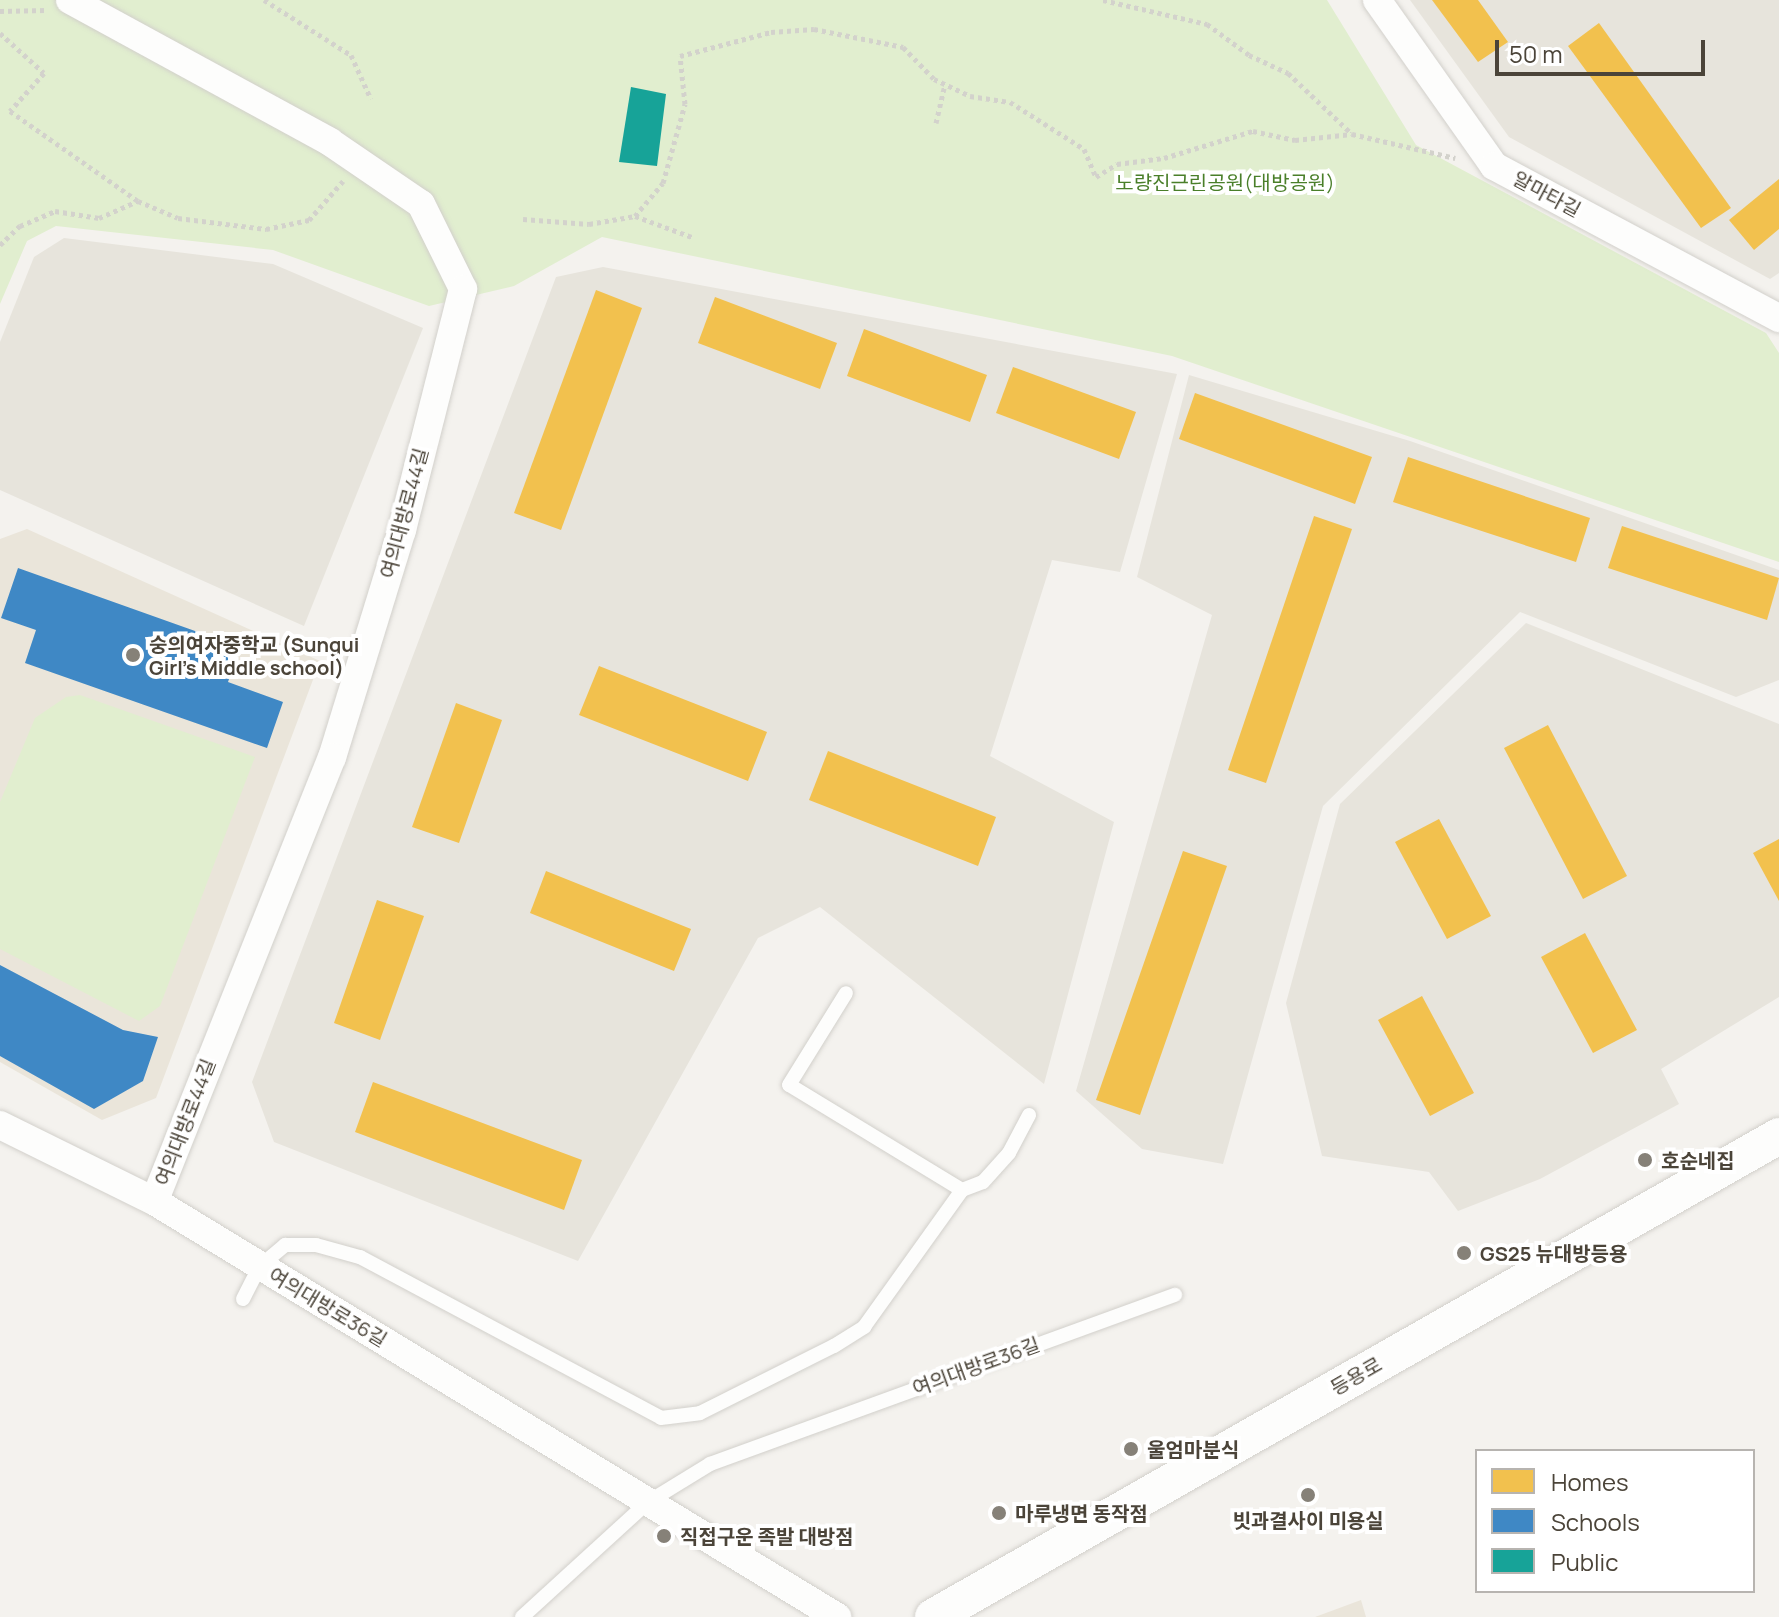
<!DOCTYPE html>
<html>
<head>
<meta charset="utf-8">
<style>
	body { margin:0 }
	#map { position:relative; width:1779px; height:1617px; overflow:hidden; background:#f4f2ee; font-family:Manrope,"Noto Sans KR",sans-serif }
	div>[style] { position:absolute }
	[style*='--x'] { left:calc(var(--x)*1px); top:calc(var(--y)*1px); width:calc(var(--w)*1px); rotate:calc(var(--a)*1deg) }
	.residential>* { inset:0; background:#e7e4dc }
	.education>* { inset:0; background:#eae5da }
	.green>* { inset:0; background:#e1eecf }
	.homes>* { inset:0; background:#f2c14e }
	.schools>* { inset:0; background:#3f88c5 }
	.public>* { inset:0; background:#17a398 }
	.path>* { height:5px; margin-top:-2.5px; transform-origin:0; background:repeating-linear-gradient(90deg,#d3d2cc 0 4px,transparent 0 8px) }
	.roads { filter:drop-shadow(0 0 2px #d2d0cb) drop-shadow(0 0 2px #d2d0cb) }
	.service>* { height:14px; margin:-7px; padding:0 7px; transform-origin:7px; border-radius:7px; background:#fdfdfc }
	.minor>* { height:28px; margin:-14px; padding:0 14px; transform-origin:14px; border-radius:14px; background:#fdfdfc }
	.tertiary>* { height:36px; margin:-18px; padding:0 18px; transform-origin:18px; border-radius:18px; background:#fdfdfc }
	.dots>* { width:22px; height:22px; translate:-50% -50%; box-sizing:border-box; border:4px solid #fff; border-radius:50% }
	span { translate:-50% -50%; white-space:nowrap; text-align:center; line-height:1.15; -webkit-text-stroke:8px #fff; paint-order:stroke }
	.park-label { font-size:20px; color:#4a7f2a }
	.street-label { font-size:20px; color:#4b4439 }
	.poi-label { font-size:20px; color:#4b4439; font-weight:700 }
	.left { translate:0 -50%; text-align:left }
	.legend { position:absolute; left:1475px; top:1449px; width:280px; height:144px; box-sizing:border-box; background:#fff; border:2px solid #b7b4b0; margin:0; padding:10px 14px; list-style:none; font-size:24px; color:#4b4439 }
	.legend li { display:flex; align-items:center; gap:16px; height:40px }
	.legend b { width:40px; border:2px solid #b7b4b0 }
	.scale { position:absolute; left:1495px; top:40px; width:210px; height:36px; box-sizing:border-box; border:4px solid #4b4439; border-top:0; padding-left:10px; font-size:24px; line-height:28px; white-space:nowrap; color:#4b4439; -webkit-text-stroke:6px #fff; paint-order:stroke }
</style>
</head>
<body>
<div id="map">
	<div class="residential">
		<i style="clip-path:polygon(1410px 0,1779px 0,1779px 273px,1770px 279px,1509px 137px)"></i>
		<i style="clip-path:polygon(64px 238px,273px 264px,423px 328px,304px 626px,0 490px,0 342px,34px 257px)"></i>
		<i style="clip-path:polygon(603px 267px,1177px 374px,1120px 572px,1052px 560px,990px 756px,1114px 822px,1044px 1084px,820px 907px,758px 938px,578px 1261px,274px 1142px,252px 1082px,556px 277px)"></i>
		<i style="clip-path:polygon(1189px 375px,1410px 441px,1779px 570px,1779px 680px,1736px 697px,1520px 612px,1323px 806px,1223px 1164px,1142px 1149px,1076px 1091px,1212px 615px,1137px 577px)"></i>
		<i style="clip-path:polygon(1526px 623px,1779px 724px,1779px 997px,1661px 1069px,1679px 1104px,1540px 1179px,1458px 1211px,1429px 1172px,1322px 1156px,1286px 1003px,1340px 804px)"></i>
	</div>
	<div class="education">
		<i style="clip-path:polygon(27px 529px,320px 661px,156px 1098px,102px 1120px,0 1062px,0 539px)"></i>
		<i style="clip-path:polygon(1361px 1600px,1366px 1617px,1315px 1617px)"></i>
	</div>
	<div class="green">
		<i style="clip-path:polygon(0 0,1327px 0,1416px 145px,1766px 333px,1779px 353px,1779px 562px,1172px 356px,602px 237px,514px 286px,429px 306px,273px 250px,56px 226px,27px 241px,0 304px)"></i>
		<i style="clip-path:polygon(80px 695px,255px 757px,160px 1006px,139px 1021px,0 949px,0 802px,35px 718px,66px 697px)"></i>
	</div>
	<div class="homes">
		<i style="clip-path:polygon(1432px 0,1478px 0,1508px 42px,1478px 62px)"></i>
		<i style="clip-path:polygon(1599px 23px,1731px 208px,1701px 228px,1568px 46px)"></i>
		<i style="clip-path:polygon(1779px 179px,1779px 229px,1754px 250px,1729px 220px)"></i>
		<i style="clip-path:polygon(596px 290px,642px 308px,561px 530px,514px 513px)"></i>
		<i style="clip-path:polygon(715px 297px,837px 343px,820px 389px,698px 343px)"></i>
		<i style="clip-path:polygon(864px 329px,987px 375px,970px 422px,847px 376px)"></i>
		<i style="clip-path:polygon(1013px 367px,1136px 412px,1119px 459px,996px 413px)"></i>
		<i style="clip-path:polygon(1195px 393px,1372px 457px,1355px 504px,1179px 439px)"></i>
		<i style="clip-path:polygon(1408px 457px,1590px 518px,1576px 562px,1393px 502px)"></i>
		<i style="clip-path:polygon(1314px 516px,1352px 529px,1266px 783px,1228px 770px)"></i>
		<i style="clip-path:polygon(1622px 526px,1779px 578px,1767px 620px,1608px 568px)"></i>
		<i style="clip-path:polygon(599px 666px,767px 732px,748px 781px,579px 715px)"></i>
		<i style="clip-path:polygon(456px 703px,502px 720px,459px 843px,412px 827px)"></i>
		<i style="clip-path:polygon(1548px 725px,1627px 876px,1583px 899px,1504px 748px)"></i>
		<i style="clip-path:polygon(828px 751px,996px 817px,978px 866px,809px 800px)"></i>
		<i style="clip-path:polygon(1439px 819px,1491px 916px,1447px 939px,1395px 842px)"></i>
		<i style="clip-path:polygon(1779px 839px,1779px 901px,1753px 853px)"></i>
		<i style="clip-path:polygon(1183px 851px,1227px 866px,1140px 1115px,1096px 1100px)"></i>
		<i style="clip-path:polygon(546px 871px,691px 929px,674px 971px,530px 913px)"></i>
		<i style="clip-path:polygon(377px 900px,424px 916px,380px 1040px,334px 1023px)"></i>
		<i style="clip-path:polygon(1585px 933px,1637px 1030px,1593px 1053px,1541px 957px)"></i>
		<i style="clip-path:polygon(1422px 996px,1474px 1093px,1430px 1116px,1378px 1020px)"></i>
		<i style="clip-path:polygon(373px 1082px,582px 1160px,564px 1210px,355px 1132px)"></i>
	</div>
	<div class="schools">
		<i style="clip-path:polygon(18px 568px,240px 647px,228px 682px,283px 702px,267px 748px,25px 663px,36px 630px,1px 618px)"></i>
		<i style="clip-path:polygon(0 965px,123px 1030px,158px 1037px,143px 1081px,94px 1109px,0 1056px)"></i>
	</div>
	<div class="public">
		<i style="clip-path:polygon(631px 87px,666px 94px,657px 166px,619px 162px)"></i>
	</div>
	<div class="path">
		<i style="--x:264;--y:0;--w:103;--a:32.3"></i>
		<i style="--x:351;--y:55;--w:48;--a:65.6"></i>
		<i style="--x:1103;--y:0;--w:107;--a:13"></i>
		<i style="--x:1207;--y:24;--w:52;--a:36.4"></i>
		<i style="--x:1249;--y:55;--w:43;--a:24.8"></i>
		<i style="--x:1288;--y:73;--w:88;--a:43.6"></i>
		<i style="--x:0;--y:11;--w:46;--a:-1.2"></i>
		<i style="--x:0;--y:33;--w:59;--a:42.3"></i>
		<i style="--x:44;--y:73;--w:51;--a:131.8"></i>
		<i style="--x:10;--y:111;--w:156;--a:35.1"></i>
		<i style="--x:936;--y:123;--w:39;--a:-77"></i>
		<i style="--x:635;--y:216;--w:43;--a:-49.7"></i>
		<i style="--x:663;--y:183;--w:82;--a:-74.4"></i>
		<i style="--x:685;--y:104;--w:48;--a:-95.9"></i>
		<i style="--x:680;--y:56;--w:94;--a:-14.8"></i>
		<i style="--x:771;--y:32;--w:43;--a:-4"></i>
		<i style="--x:814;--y:29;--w:91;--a:11.4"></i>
		<i style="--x:903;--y:47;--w:45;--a:45.9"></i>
		<i style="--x:934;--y:79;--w:40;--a:25"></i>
		<i style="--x:970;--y:96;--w:40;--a:8.5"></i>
		<i style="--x:1010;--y:102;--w:88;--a:32.4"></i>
		<i style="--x:1084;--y:149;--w:30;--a:67"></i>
		<i style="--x:1096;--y:177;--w:25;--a:-32"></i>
		<i style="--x:1117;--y:164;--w:47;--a:-7.3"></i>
		<i style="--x:1164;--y:158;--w:93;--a:-16.9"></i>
		<i style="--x:1253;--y:131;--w:43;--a:12.1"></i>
		<i style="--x:1295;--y:140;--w:57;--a:-6"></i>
		<i style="--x:1352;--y:134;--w:106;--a:13.1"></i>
		<i style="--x:523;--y:219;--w:66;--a:4.3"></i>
		<i style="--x:589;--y:224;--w:47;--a:-9.9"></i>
		<i style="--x:635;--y:216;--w:61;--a:20.2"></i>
		<i style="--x:0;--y:245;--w:28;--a:-44"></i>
		<i style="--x:20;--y:226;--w:38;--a:-23"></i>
		<i style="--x:55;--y:211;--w:45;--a:9"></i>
		<i style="--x:99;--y:218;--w:43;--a:-23.6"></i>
		<i style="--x:138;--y:201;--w:43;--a:23"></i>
		<i style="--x:178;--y:218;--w:89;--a:7.1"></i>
		<i style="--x:266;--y:229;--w:44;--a:-11.8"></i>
		<i style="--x:309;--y:220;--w:52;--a:-48.9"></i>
	</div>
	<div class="roads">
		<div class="service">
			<i style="--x:962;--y:1190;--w:22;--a:-21"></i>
			<i style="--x:983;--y:1182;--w:39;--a:-48"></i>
			<i style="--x:1009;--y:1153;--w:43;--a:-62.2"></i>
			<i style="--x:243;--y:1299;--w:37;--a:-63"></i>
			<i style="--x:260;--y:1266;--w:33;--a:-40"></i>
			<i style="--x:285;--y:1245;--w:31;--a:0"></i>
			<i style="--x:316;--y:1245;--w:46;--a:15.3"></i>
			<i style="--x:360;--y:1257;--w:341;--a:28.1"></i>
			<i style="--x:661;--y:1418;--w:39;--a:-7"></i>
			<i style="--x:700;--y:1413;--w:150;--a:-26.6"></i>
			<i style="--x:834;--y:1346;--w:36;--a:-32"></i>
			<i style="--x:864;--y:1327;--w:168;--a:-54.4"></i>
			<i style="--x:962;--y:1190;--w:202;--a:-148.7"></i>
			<i style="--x:789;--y:1085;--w:108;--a:-58.2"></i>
			<i style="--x:522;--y:1617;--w:171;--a:-42.4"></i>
			<i style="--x:648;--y:1502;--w:73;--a:-31.5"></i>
			<i style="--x:710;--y:1464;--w:495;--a:-20"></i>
		</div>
		<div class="minor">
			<i style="--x:70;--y:0;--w:296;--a:28.6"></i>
			<i style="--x:330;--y:142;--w:110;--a:34.3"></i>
			<i style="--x:421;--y:204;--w:95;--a:63.7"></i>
			<i style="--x:463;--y:289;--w:249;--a:104.2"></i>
			<i style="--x:402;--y:530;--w:238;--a:107.1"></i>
			<i style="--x:332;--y:757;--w:478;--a:111.8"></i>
			<i style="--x:1377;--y:0;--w:203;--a:54.8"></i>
			<i style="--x:1494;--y:166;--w:323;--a:28.1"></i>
			<i style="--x:0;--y:1125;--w:172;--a:26.3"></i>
			<i style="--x:154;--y:1201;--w:800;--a:31.34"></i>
		</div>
		<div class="tertiary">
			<i style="--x:933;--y:1617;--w:973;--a:-29.62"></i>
		</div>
	</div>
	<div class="dots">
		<i style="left:133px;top:655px;background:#868178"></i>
		<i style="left:1645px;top:1160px;background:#868178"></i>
		<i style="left:1464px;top:1253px;background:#868178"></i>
		<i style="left:1131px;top:1449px;background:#868178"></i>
		<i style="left:1308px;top:1495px;background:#868178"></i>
		<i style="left:999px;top:1513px;background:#868178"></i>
		<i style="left:664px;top:1536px;background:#868178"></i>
	</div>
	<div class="park-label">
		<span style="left:1225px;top:182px">노량진근린공원(대방공원)</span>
	</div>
	<div class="street-label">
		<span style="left:1547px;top:194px;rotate:28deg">알마타길</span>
		<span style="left:404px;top:513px;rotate:-75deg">여의대방로44길</span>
		<span style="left:185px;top:1122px;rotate:-69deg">여의대방로44길</span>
		<span style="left:328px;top:1307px;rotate:31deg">여의대방로36길</span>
		<span style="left:976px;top:1366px;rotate:-20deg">여의대방로36길</span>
		<span style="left:1356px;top:1376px;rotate:-30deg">등용로</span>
	</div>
	<div class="poi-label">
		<span class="left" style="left:149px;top:656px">숭의여자중학교 (Sungui<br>Girl's Middle school)</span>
		<span class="left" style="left:1661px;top:1160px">호순네집</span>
		<span class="left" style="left:1480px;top:1253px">GS25 뉴대방등용</span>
		<span class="left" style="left:1147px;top:1449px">울엄마분식</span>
		<span class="left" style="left:1015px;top:1513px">마루냉면 동작점</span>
		<span style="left:1308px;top:1520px">빗과결사이 미용실</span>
		<span class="left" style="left:680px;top:1536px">직접구운 족발 대방점</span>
	</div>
	<ul class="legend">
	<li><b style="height:22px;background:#f2c14e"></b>Homes</li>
	<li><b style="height:22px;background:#3f88c5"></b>Schools</li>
	<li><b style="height:22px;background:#17a398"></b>Public</li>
	</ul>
	<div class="scale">50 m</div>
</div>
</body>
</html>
